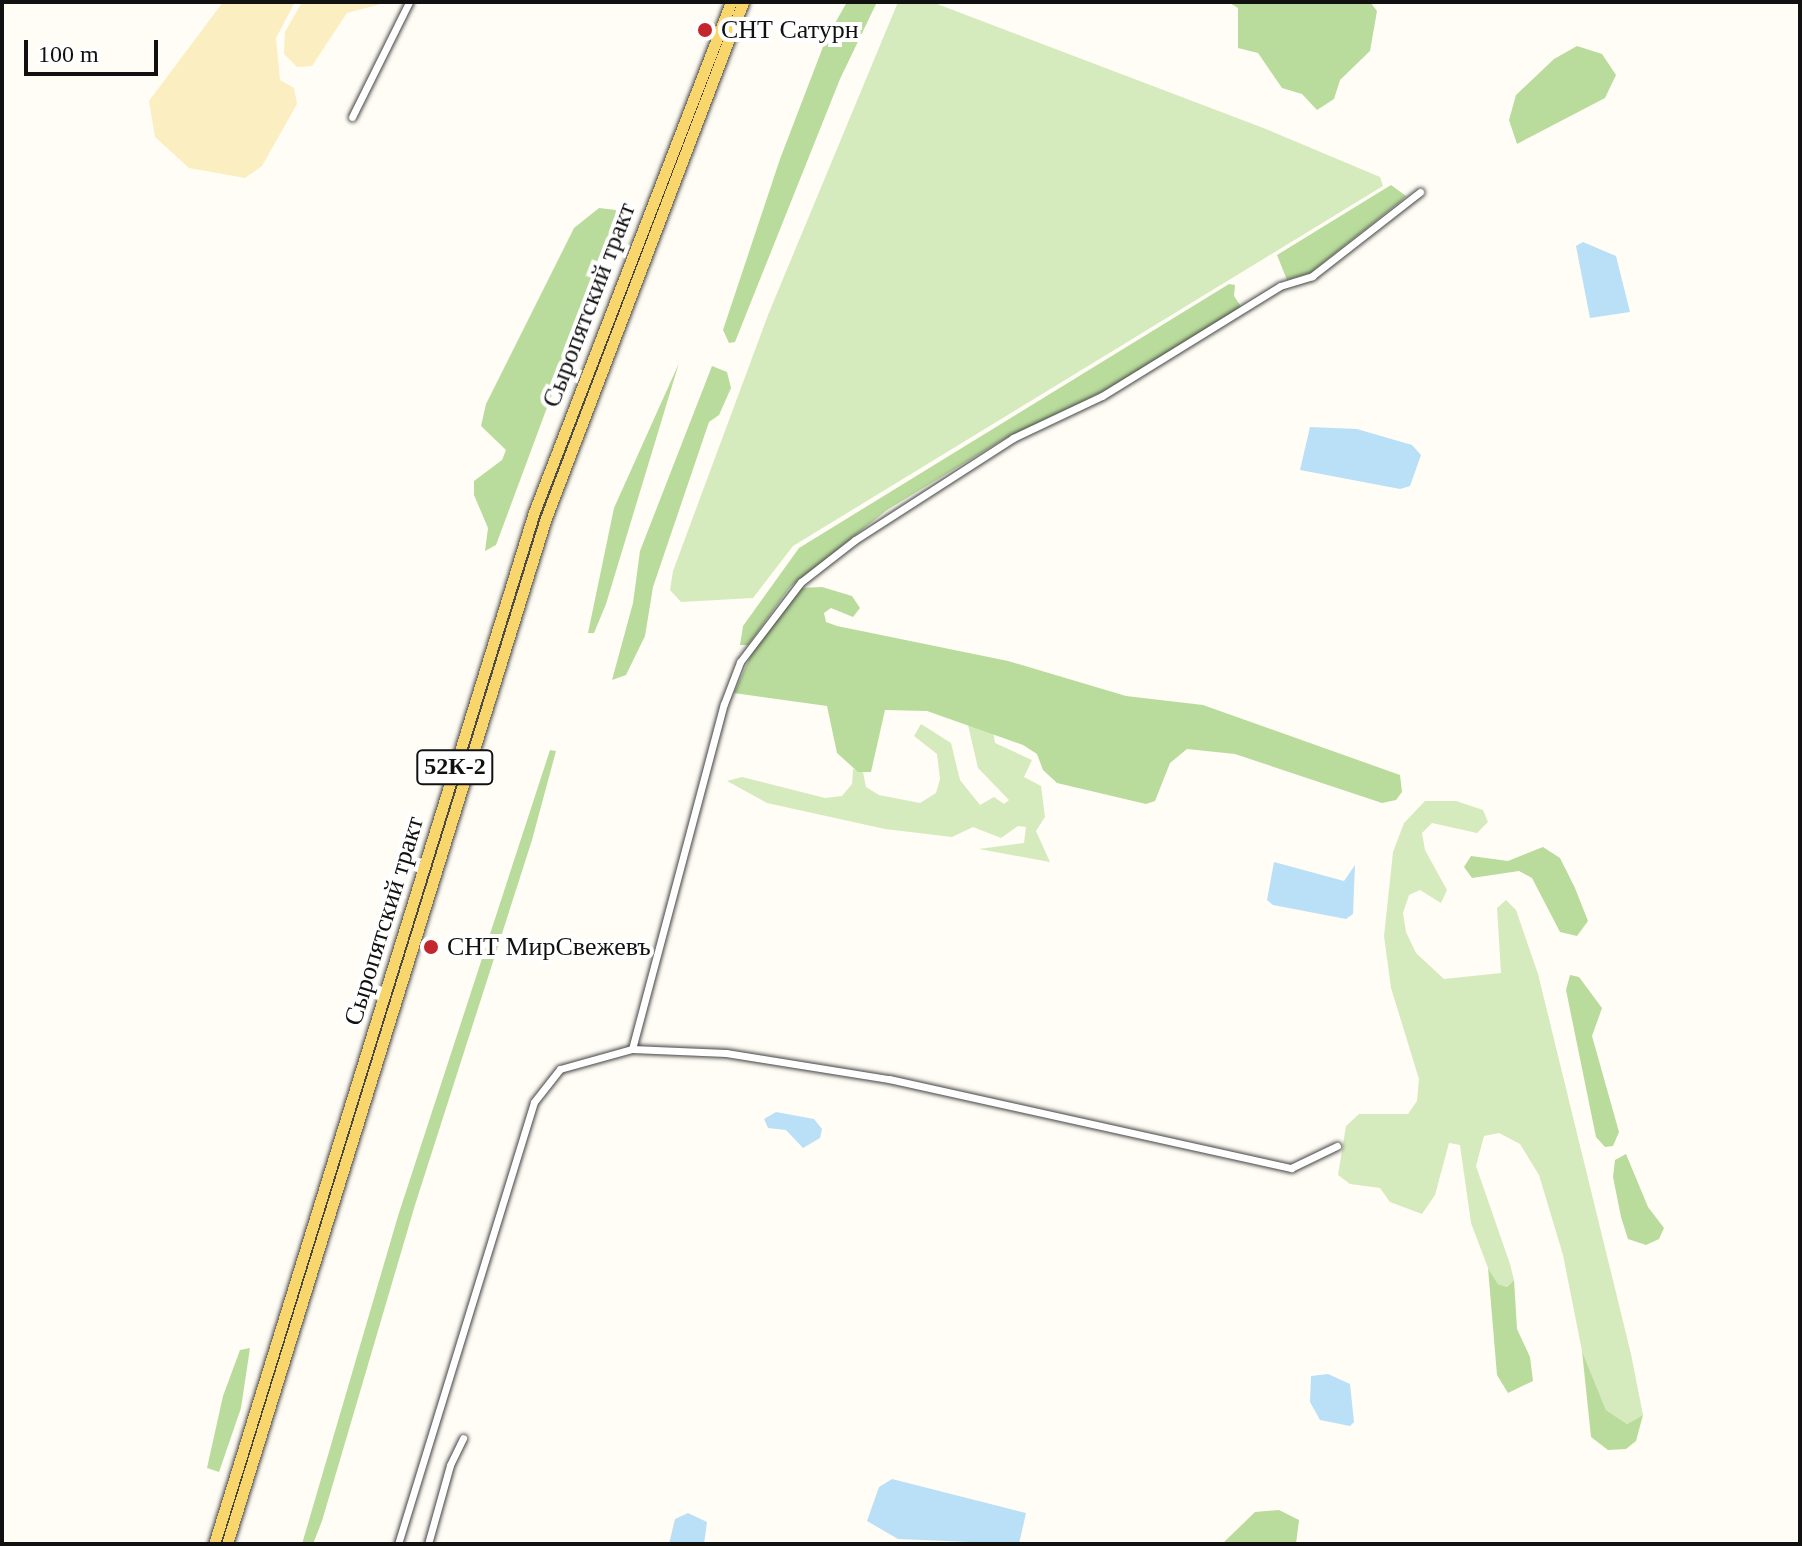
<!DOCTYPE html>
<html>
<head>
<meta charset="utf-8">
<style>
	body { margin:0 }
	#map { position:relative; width:1802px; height:1546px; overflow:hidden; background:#fffdf5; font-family:"Times New Roman",serif }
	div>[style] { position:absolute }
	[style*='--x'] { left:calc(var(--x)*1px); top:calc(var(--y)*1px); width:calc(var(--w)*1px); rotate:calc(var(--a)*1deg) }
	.green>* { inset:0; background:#d5ebbd }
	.forest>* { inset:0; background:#b9dc9c }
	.sand>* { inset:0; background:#fbeec1 }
	.water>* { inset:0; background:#b9e0f7 }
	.roads { filter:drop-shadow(0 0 2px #444) drop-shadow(0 0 2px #444) }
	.minor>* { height:7px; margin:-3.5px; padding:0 3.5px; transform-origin:3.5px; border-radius:3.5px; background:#fff }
	.primary>* { height:11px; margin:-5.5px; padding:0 5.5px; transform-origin:5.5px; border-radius:5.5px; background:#f9d66b }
	.dots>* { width:22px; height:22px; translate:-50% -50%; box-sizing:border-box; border:4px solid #fff; border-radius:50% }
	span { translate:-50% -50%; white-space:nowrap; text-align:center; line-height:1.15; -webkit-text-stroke:8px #fff; paint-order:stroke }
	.shield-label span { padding:2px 6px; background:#fff; border:2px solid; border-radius:6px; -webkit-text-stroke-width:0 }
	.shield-label { font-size:24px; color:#111; font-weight:700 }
	.poi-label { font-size:26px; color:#111 }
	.left { translate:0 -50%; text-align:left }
	.street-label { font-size:26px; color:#111 }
	.frame { position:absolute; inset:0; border:4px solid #111; pointer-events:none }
	.scale { position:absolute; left:24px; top:40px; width:134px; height:36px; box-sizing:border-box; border:4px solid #111; border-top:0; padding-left:10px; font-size:24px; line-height:28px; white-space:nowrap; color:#111; -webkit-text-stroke:6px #fff; paint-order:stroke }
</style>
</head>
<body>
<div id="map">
	<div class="green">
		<i style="clip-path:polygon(898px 2px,932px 2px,1266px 129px,1380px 177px,1383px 186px,793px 546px,753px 598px,681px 602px,670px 590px,673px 571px,768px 315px)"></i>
		<i style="clip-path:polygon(921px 724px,951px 743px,960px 780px,980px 805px,994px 797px,1004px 804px,1009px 800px,978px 768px,968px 725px,993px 731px,995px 743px,1032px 760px,1024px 777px,1041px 786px,1045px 817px,1036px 831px,1050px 862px,979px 849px,1024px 843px,1026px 827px,1018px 826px,1001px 838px,973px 827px,952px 837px,885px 829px,767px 803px,727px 781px,742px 777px,825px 798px,842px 796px,852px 784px,853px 769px,863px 772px,866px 787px,879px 795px,920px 803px,936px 793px,940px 779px,937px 754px,914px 736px)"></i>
		<i style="clip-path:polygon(1425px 801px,1456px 801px,1483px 810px,1488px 822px,1477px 833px,1432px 823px,1422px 833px,1425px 850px,1447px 890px,1441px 903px,1420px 890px,1409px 895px,1403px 913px,1406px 932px,1416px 953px,1444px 979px,1501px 973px,1497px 908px,1506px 900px,1516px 910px,1538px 974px,1631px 1354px,1643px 1415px,1627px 1424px,1606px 1410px,1582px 1351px,1563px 1255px,1539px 1175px,1520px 1144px,1499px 1133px,1484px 1136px,1476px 1166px,1510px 1264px,1514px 1280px,1507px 1287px,1498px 1284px,1488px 1268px,1471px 1223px,1460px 1145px,1449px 1143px,1435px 1195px,1422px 1214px,1390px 1202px,1380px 1188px,1350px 1184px,1338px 1175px,1346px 1126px,1359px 1114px,1408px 1114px,1417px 1101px,1419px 1079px,1391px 988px,1384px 936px,1393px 852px,1404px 823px)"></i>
	</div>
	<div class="forest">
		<i style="clip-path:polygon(847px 2px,877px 2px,840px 79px,735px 342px,729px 343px,723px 330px,780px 159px,826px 39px)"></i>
		<i style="clip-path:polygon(1228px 2px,1370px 2px,1377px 11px,1370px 51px,1340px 80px,1334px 99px,1317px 110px,1302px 94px,1282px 88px,1258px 53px,1238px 48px,1238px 8px)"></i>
		<i style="clip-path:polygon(1577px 46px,1602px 54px,1616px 75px,1605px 98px,1517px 144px,1509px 120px,1516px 95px,1554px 59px)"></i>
		<i style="clip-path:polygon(1391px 185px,1406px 196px,1401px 201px,1310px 273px,1287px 280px,1277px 255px)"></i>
		<i style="clip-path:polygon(599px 208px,616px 210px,614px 227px,496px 545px,485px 551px,488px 528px,474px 495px,474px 481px,502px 460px,506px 450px,481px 426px,486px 404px,574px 228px)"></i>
		<i style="clip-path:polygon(1229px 284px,1235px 285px,1234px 296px,1242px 308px,1100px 393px,1004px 439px,887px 510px,790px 587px,748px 645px,740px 645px,743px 626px,799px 548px)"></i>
		<i style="clip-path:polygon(679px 363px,606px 604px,594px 633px,588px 633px,614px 508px)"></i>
		<i style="clip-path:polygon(712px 366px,727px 372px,731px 388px,719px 415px,709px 422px,653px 587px,645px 636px,626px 675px,612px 680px,633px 603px,640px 551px)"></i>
		<i style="clip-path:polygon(822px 587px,852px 596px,860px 608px,853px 617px,831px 608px,824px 613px,826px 622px,837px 626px,1008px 661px,1126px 696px,1203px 705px,1400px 775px,1402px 792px,1396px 800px,1382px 803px,1235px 754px,1187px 749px,1170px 763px,1155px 801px,1146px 804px,1057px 783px,1043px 770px,1037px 754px,1023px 745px,927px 711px,885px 710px,871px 772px,858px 772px,837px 753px,827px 706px,734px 693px,751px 655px,786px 603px,800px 588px)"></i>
		<i style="clip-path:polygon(550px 750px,556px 751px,532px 840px,415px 1205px,322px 1521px,313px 1544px,302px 1544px,398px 1216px)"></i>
		<i style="clip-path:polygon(1543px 847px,1560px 858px,1575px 888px,1588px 921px,1577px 936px,1560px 932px,1532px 878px,1519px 871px,1472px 878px,1464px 867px,1471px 856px,1508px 861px)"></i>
		<i style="clip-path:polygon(1570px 975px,1579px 977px,1602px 1008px,1592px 1036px,1619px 1132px,1613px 1146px,1605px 1147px,1596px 1137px,1566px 990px)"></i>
		<i style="clip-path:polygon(1626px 1154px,1648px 1207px,1664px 1228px,1659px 1239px,1646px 1245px,1628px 1239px,1621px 1217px,1613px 1177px,1615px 1160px)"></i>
		<i style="clip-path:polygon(1488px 1268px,1498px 1284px,1507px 1287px,1514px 1280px,1517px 1329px,1530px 1357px,1533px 1381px,1508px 1393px,1497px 1375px)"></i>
		<i style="clip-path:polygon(250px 1348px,241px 1408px,219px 1472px,207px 1468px,223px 1396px,240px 1350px)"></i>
		<i style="clip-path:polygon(1582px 1351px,1606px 1410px,1627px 1424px,1643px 1415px,1636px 1441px,1626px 1449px,1608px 1450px,1591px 1437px)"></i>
		<i style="clip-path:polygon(1279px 1510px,1299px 1520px,1296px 1544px,1222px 1544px,1255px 1512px)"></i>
	</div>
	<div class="sand">
		<i style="clip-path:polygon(223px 2px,295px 2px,276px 38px,280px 80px,294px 88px,297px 104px,262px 166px,245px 178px,189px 168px,155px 137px,149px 101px)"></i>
		<i style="clip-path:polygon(302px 2px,388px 2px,347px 13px,312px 66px,297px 67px,284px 54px,285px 32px)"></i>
	</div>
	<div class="water">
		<i style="clip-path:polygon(1583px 242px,1616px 256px,1630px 312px,1590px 318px,1576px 246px)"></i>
		<i style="clip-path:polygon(1310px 427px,1357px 429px,1412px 445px,1421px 455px,1410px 486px,1400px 489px,1300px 470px)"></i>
		<i style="clip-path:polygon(1274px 862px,1344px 881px,1355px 865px,1353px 914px,1346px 919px,1273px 905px,1267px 900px)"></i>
		<i style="clip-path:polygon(776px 1112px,814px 1119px,822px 1129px,820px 1138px,803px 1148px,786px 1130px,768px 1128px,764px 1119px)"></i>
		<i style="clip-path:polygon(1328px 1374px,1350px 1384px,1354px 1422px,1350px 1426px,1320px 1420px,1310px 1402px,1311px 1376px)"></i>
		<i style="clip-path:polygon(892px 1479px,1026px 1513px,1019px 1544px,898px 1539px,867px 1521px,879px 1487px)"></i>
		<i style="clip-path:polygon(688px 1513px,707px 1522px,704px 1544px,669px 1544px,675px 1519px)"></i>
	</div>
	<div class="roads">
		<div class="minor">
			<i style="--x:352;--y:117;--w:128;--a:-63.6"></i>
			<i style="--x:632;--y:1049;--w:357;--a:-75.1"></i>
			<i style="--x:724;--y:704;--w:45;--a:-69.1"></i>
			<i style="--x:740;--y:662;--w:101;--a:-52.7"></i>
			<i style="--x:801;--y:582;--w:68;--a:-37.9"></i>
			<i style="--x:855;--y:540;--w:188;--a:-32.8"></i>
			<i style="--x:1013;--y:438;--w:98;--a:-25.3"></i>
			<i style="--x:1102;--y:396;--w:209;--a:-31.7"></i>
			<i style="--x:1280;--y:286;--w:34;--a:-17"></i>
			<i style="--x:1312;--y:276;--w:137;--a:-37.9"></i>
			<i style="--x:398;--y:1544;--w:462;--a:-72.9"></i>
			<i style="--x:534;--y:1102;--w:42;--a:-51.8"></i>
			<i style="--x:560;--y:1069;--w:75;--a:-15.5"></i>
			<i style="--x:632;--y:1049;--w:94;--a:2.4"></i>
			<i style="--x:726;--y:1053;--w:165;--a:9.1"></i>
			<i style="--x:889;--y:1079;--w:412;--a:12.5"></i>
			<i style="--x:1291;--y:1168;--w:51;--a:-25.6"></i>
			<i style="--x:428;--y:1544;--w:82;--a:-74.4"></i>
			<i style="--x:450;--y:1465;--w:30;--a:-64"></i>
		</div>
		<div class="primary">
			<i style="--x:214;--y:1544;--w:1080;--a:-72.77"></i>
			<i style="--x:534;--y:512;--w:547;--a:-68.88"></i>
			<i style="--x:227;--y:1544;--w:1074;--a:-72.73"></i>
			<i style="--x:546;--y:518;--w:552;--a:-69.1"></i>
		</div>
	</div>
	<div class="dots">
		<i style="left:705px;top:30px;background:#c4262e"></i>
		<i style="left:431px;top:947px;background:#c4262e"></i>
	</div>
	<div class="shield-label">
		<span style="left:455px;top:767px">52К-2</span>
	</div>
	<div class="poi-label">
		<span class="left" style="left:721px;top:30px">СНТ Сатурн</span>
		<span class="left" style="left:447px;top:947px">СНТ МирСвежевъ</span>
	</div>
	<div class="street-label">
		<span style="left:589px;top:305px;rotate:-69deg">Сыропятский тракт</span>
		<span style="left:384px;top:921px;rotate:-73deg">Сыропятский тракт</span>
	</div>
	<div class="frame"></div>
	<div class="scale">100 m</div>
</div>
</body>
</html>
